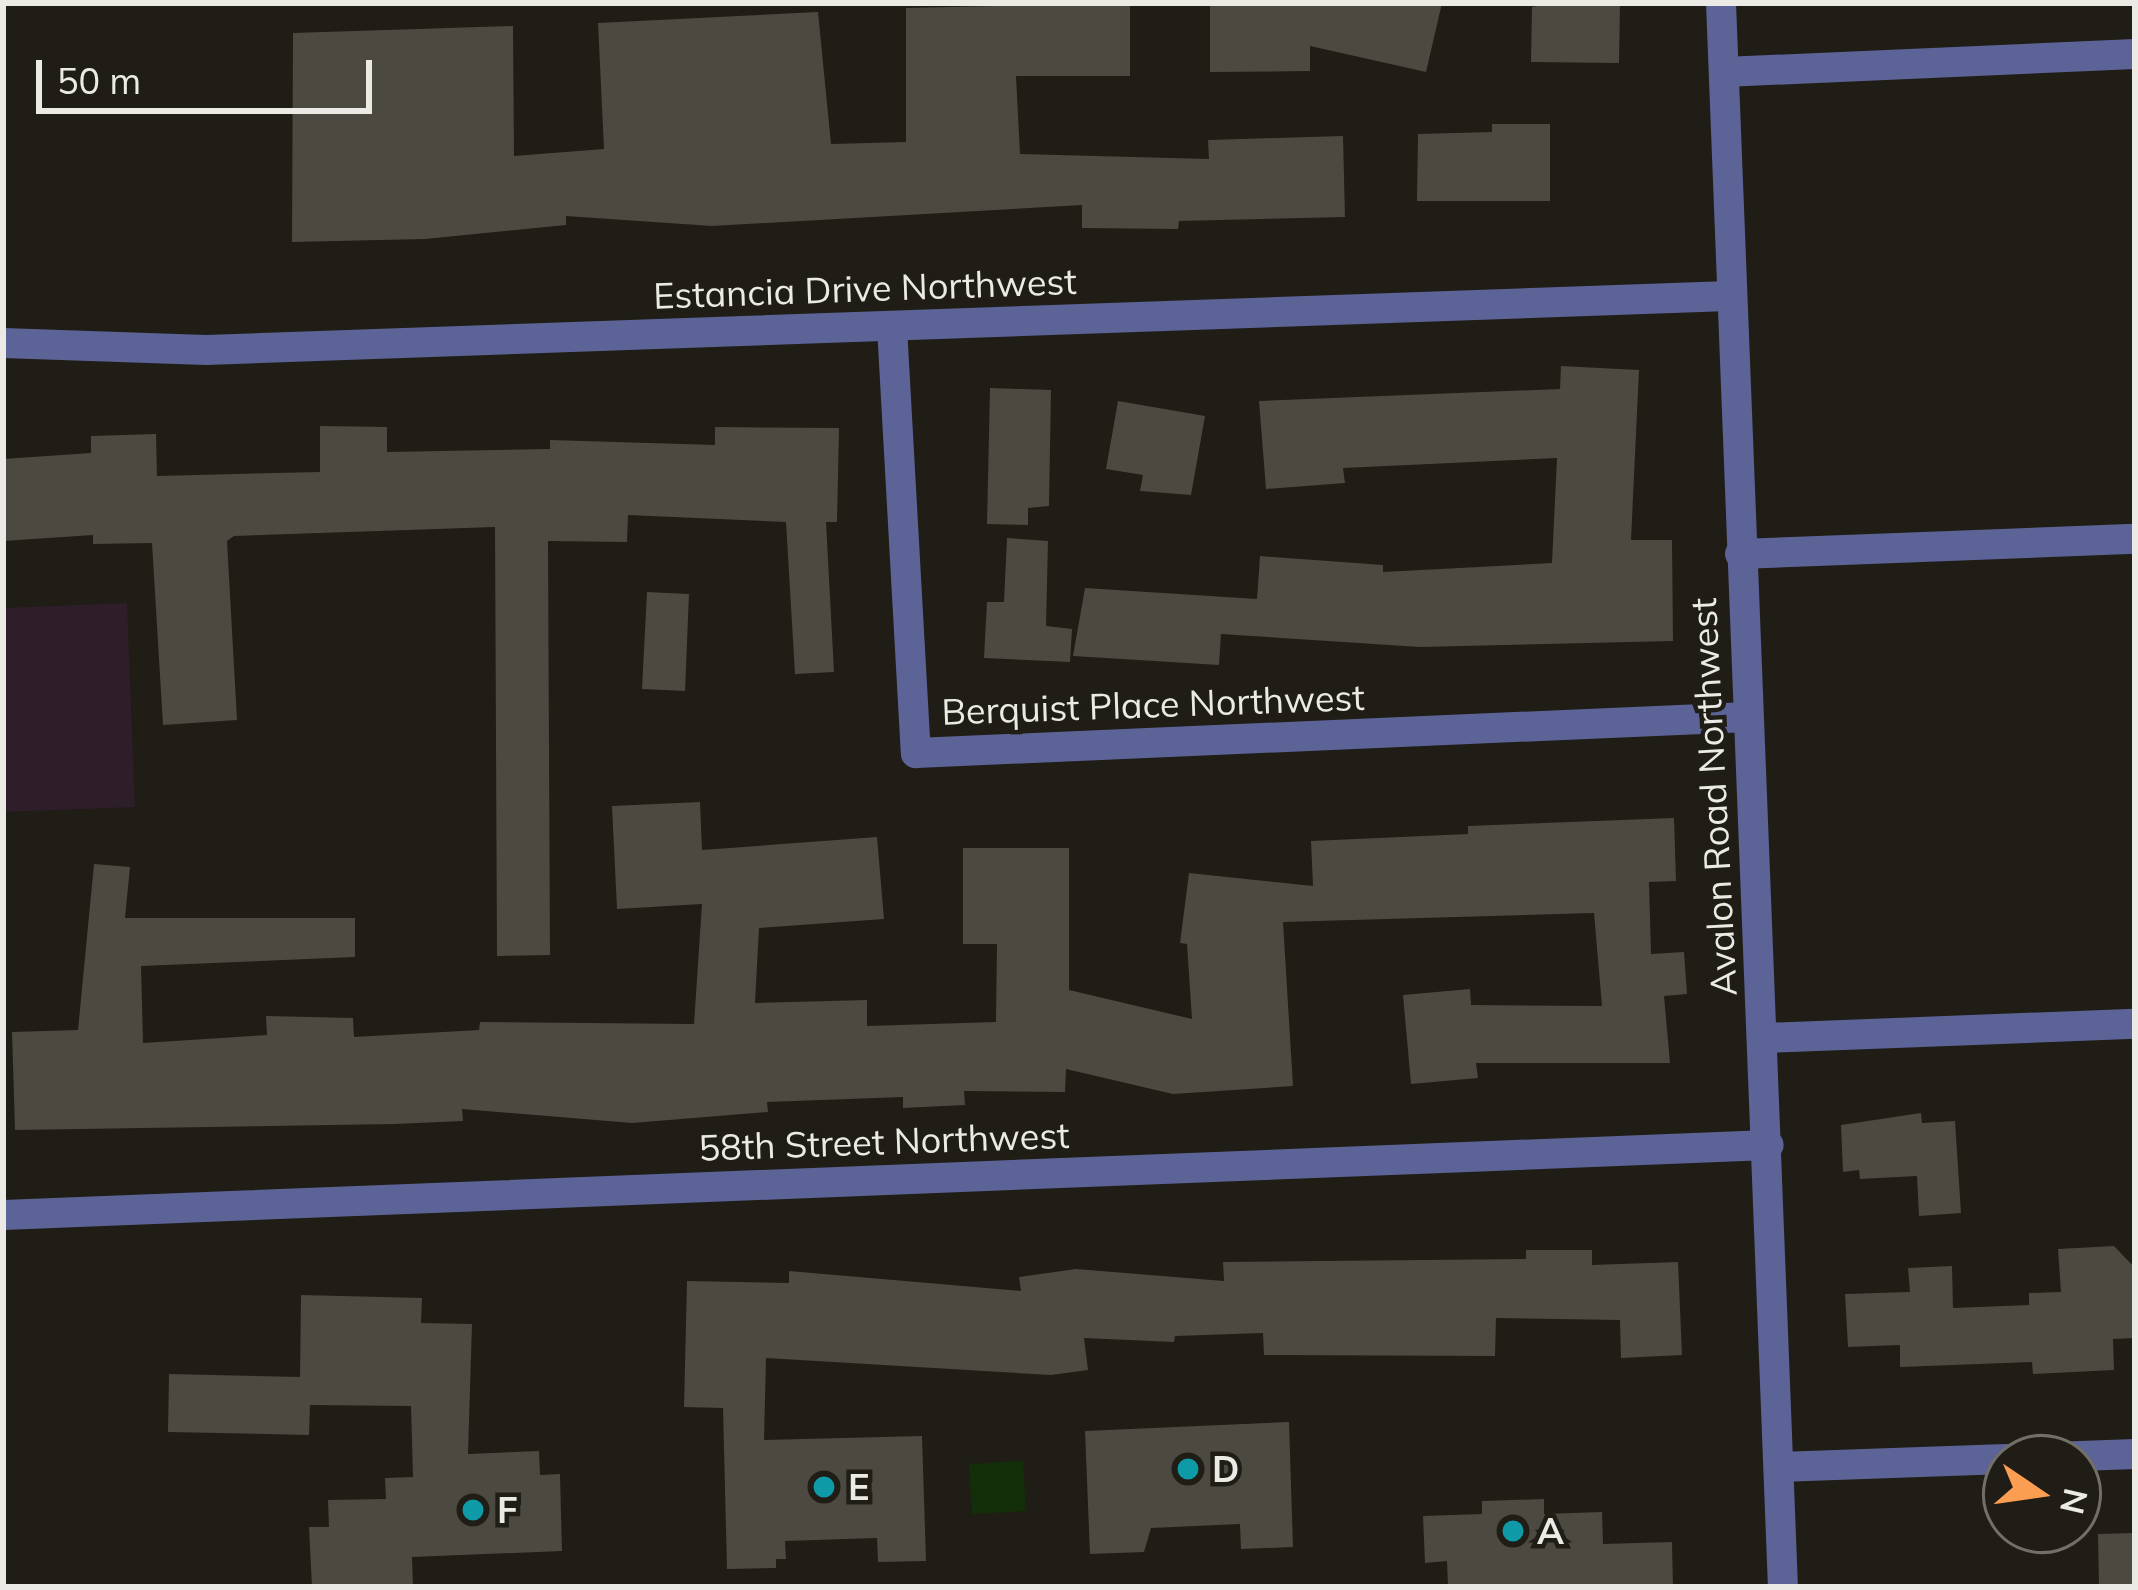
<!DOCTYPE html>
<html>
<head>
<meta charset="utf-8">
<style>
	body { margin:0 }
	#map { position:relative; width:2138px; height:1590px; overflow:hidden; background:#1f1d15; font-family:Mulish,sans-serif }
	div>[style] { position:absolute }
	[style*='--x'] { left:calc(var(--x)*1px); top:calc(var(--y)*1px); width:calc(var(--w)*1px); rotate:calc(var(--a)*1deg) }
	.industrial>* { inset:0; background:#2e1e29 }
	.green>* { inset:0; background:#132f09 }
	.building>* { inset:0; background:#4b4940 }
	.minor>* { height:30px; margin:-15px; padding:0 15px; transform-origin:15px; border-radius:15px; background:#5c6397 }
	.dots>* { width:33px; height:33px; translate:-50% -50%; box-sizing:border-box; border:6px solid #1f1d15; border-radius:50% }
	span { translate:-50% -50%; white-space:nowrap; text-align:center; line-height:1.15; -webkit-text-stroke:9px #1f1d15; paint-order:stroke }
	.street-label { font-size:36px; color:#eceae5 }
	.poi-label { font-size:36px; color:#eceae5; font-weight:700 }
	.left { translate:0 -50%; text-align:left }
	.frame { position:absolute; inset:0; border:6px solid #eceae5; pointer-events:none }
	.north { position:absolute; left:1982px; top:1434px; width:120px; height:120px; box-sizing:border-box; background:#1f1d15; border:3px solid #716f68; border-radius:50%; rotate:103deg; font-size:33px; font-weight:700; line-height:48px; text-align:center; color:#eceae5 }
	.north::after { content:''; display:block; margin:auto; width:42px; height:54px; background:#fb9e52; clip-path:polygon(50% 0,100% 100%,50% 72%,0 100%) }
	.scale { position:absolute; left:36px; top:60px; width:336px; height:54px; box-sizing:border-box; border:6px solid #eceae5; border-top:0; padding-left:15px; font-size:36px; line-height:42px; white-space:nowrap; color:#eceae5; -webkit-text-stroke:9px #1f1d15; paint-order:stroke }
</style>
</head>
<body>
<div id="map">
	<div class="industrial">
		<i style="clip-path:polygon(127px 603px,135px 807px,3px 812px,3px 608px)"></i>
	</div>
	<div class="green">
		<i style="clip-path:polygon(1023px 1461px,1026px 1511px,972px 1514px,969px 1464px)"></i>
	</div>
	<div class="building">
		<i style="clip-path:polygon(1130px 3px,1130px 76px,1016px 76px,1020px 154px,1209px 159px,1208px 140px,1343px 136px,1345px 217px,1179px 221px,1178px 229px,1082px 228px,1082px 205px,712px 226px,566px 216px,566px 225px,425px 239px,292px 242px,293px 33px,513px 26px,514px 156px,604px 149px,598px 23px,818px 12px,831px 144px,906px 142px,906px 8px)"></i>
		<i style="clip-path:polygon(1210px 3px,1442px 3px,1426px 72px,1310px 46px,1310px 71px,1210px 72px)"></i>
		<i style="clip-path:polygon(1554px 3px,1620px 3px,1619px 63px,1531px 62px,1532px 7px)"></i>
		<i style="clip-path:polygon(1492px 124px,1550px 124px,1550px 201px,1417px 201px,1418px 134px,1492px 132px)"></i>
		<i style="clip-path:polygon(1561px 366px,1639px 370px,1631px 540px,1672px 540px,1673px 641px,1420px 647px,1221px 634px,1219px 665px,1073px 656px,1085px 588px,1257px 599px,1260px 556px,1383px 565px,1383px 572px,1552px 563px,1557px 458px,1343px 468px,1345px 483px,1266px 489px,1259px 401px,1560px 389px)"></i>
		<i style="clip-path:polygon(990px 388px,1051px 390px,1049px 506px,1028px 508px,1028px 525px,987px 524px)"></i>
		<i style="clip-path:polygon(1118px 401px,1205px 416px,1191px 495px,1140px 491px,1143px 475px,1106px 469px)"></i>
		<i style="clip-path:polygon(320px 426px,387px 427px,387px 452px,550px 449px,550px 440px,715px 445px,715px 427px,839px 428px,837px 522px,826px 522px,834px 672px,795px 674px,786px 522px,628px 515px,627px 542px,548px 541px,550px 955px,497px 956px,495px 527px,234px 536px,227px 541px,237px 720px,163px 725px,152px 543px,93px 544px,93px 535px,3px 541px,3px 459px,91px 453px,91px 436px,156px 434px,157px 476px,320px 472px)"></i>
		<i style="clip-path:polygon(1007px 538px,1048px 541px,1046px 626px,1072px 629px,1070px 662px,984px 658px,987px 602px,1004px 602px)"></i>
		<i style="clip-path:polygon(647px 592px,689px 594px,685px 691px,642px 689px)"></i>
		<i style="clip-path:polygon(700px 802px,702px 850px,877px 837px,884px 919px,759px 928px,755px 1003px,867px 1000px,867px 1026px,996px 1022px,997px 944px,963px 944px,963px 848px,1069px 848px,1069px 990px,1192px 1019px,1187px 944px,1180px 943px,1189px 873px,1313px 886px,1311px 841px,1468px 834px,1468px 826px,1674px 818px,1676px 881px,1649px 882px,1651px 954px,1684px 952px,1687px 994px,1664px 996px,1670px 1063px,1476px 1063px,1478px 1078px,1411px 1084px,1403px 995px,1470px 989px,1471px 1005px,1602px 1006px,1594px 913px,1283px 922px,1293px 1086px,1173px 1094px,1066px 1069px,1065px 1092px,964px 1091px,965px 1105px,903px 1108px,903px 1097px,767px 1102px,768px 1112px,632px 1123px,462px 1109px,463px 1121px,395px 1124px,15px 1130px,12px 1032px,78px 1030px,94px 864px,130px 867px,125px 918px,355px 918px,355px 957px,141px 966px,143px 1043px,267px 1035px,266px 1016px,353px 1018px,354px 1037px,479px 1030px,480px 1022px,694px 1024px,702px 904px,617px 909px,612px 806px)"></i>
		<i style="clip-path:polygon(1921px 1113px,1922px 1123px,1955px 1121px,1961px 1213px,1919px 1216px,1917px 1176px,1860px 1179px,1859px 1170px,1843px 1172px,1841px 1125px)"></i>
		<i style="clip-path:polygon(2114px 1246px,2135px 1268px,2135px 1338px,2113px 1339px,2114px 1370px,2033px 1374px,2032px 1362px,1900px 1367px,1900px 1345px,1848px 1347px,1845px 1294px,1910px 1292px,1908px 1268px,1952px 1266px,1953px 1308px,2029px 1305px,2029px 1293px,2061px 1292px,2058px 1249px)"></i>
		<i style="clip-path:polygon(1526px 1250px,1592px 1250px,1592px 1265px,1678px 1262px,1682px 1355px,1621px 1358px,1620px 1320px,1496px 1318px,1495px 1356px,1264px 1355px,1263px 1333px,1175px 1336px,1174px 1342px,1084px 1338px,1088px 1370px,1051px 1375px,766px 1358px,764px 1440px,922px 1436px,926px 1561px,878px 1562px,877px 1538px,785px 1541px,786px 1559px,776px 1559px,776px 1568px,727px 1569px,723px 1408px,684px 1407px,687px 1281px,789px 1283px,789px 1271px,1021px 1291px,1019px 1277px,1076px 1269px,1224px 1281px,1223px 1262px,1526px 1259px)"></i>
		<i style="clip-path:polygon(301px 1295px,422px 1298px,421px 1323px,472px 1324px,468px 1454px,539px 1451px,540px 1475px,560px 1474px,562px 1551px,412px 1557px,413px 1587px,312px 1587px,309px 1527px,329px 1527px,328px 1500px,386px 1499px,385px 1478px,413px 1477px,411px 1406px,310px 1405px,309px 1435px,168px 1432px,169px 1374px,300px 1377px)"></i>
		<i style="clip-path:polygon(1289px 1422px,1293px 1547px,1241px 1549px,1240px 1524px,1151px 1528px,1144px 1552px,1090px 1554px,1085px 1431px)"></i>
		<i style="clip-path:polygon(1544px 1499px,1544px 1514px,1602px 1512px,1603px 1544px,1672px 1542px,1673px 1587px,1448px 1587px,1447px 1561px,1425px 1563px,1423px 1516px,1482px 1514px,1482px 1501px)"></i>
		<i style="clip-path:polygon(2135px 1533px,2135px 1587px,2099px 1587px,2098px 1534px)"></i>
	</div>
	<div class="minor">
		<i style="--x:1721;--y:3;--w:1585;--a:87.76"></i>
		<i style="--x:1724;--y:72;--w:411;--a:-2.5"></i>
		<i style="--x:892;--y:327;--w:427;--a:86.8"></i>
		<i style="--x:916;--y:753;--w:833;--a:-2.48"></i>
		<i style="--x:3;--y:343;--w:203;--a:2"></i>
		<i style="--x:206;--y:350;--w:1524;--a:-2.03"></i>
		<i style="--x:1740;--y:554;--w:395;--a:-2.2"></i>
		<i style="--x:1764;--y:1038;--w:371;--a:-2.2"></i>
		<i style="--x:3;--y:1215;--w:1767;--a:-2.27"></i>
		<i style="--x:2024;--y:1458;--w:111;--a:-2.1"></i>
		<i style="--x:1779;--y:1467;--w:227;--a:-2"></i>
	</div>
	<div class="dots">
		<i style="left:1188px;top:1469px;background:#0f9aa8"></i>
		<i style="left:824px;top:1487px;background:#0f9aa8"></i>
		<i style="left:473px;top:1510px;background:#0f9aa8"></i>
		<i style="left:1513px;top:1531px;background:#0f9aa8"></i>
	</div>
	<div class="street-label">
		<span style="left:865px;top:288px;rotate:-2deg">Estancia Drive Northwest</span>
		<span style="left:1153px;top:704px;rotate:-2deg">Berquist Place Northwest</span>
		<span style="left:1713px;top:797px;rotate:-93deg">Avalon Road Northwest</span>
		<span style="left:884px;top:1141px;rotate:-2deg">58th Street Northwest</span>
	</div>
	<div class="poi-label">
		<span class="left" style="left:1212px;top:1469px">D</span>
		<span class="left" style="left:848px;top:1487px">E</span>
		<span class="left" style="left:497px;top:1510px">F</span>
		<span class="left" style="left:1537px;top:1531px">A</span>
	</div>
	<div class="frame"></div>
	<div class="north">N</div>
	<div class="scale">50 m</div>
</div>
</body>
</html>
